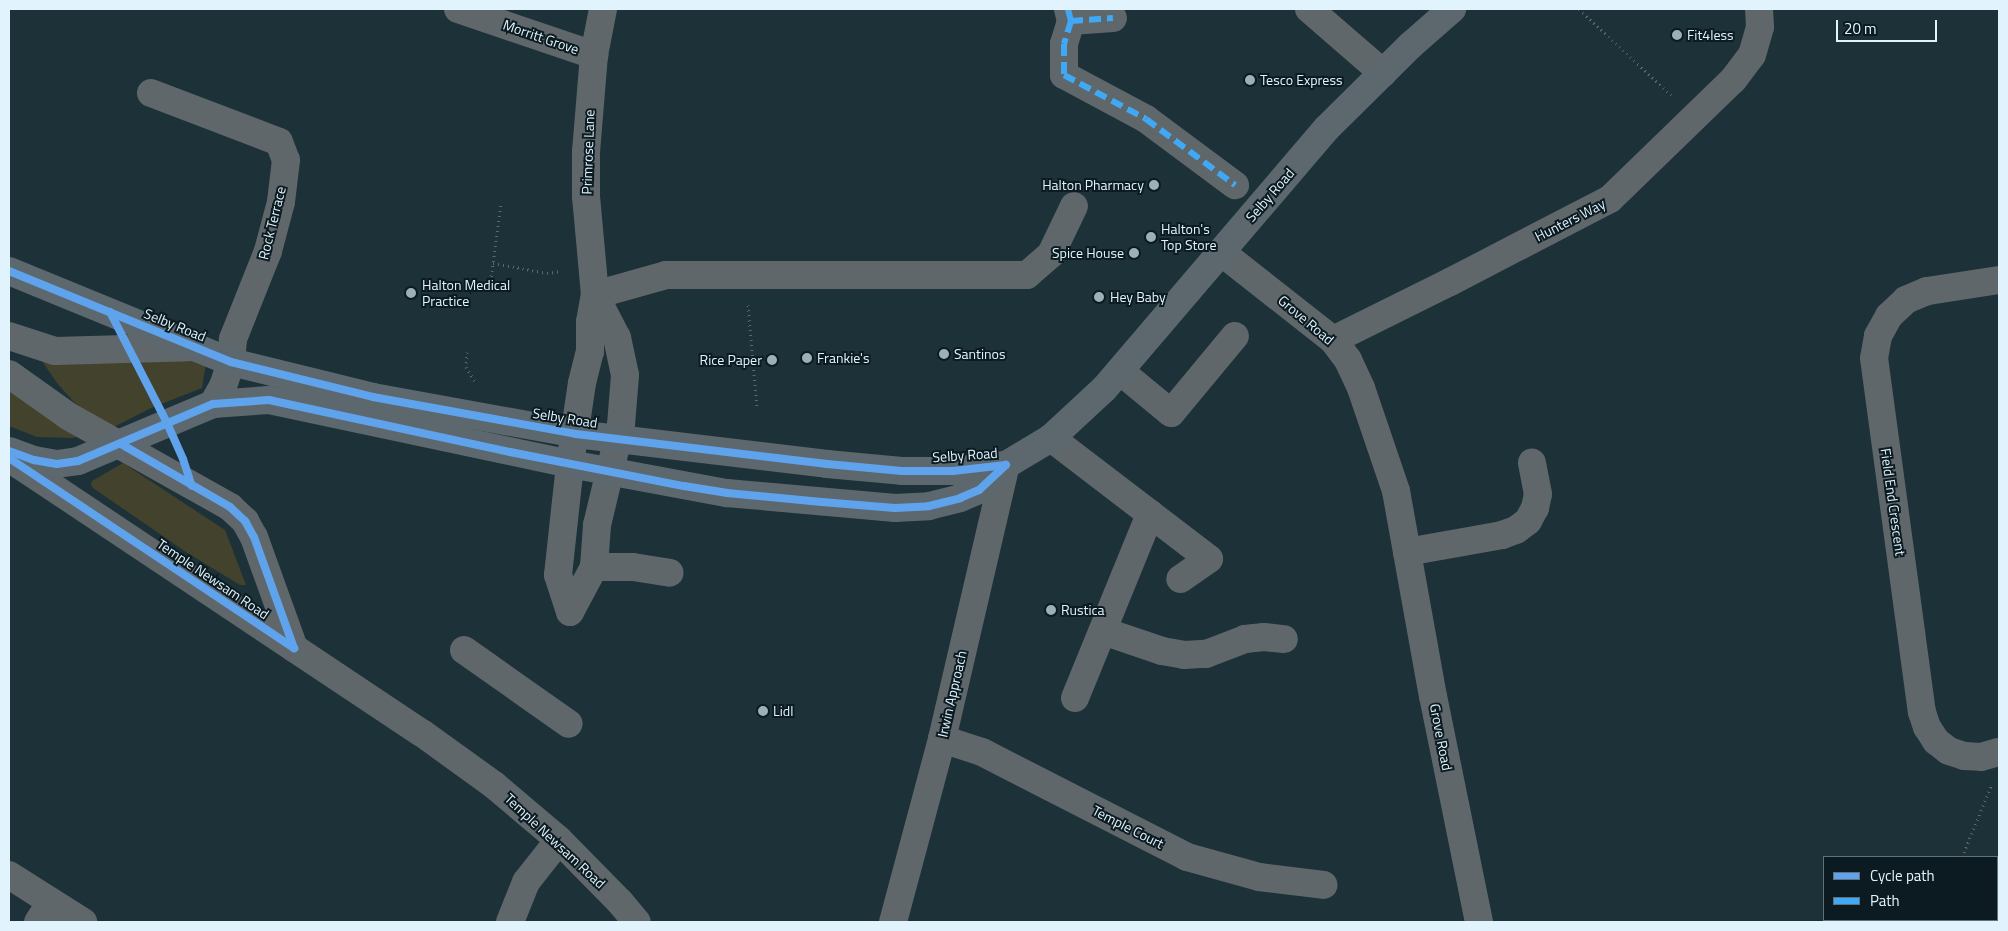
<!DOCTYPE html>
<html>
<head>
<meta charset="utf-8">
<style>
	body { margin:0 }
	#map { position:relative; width:2008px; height:931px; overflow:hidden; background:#1d3139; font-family:"Titillium Web",sans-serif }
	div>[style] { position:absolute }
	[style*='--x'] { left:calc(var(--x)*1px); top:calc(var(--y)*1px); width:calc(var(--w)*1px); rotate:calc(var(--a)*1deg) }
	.green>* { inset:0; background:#43432d }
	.path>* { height:3px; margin-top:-1.5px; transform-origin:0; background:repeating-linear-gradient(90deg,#5e676b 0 1px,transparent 0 5px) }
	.minor>* { height:28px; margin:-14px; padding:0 14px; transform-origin:14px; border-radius:14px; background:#60676b }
	.major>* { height:28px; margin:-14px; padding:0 14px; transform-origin:14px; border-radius:14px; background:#5c686e }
	.quiet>* { height:6px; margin-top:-3px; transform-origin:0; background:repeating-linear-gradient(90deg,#3fa9f5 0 12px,transparent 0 18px) }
	.cycleway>* { height:8px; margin:-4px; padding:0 4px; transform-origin:4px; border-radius:4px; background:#60a3ed }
	.dots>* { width:14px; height:14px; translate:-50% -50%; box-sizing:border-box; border:2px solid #0c1b21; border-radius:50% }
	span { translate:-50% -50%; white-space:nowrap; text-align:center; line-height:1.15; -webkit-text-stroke:4px #0c1b21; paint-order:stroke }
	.poi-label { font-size:14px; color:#e1f4fd }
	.left { translate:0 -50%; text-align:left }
	.right { translate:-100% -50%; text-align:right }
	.street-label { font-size:14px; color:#e1f4fd }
	.frame { position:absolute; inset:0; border:10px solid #e1f4fd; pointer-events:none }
	.legend { position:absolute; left:1823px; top:856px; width:175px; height:65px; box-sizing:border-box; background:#0c1b21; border:1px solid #617279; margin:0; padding:6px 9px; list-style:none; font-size:15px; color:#e1f4fd }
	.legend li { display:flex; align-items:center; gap:10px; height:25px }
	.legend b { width:25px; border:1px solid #617279 }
	.scale { position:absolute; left:1836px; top:20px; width:101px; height:22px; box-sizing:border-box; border:2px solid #e1f4fd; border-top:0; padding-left:6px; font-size:15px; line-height:18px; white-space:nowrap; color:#e1f4fd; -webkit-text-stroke:4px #0c1b21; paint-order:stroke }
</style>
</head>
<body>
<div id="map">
	<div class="green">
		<i style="clip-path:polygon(38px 355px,169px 356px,206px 363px,202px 388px,151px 408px,112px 428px,90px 416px,73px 401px,57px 383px)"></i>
		<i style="clip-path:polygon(9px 380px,87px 434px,73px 438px,37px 437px,9px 426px)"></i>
		<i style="clip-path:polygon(123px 463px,225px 530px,246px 585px,240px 585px,186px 552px,93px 488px,91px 485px,92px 481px)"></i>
	</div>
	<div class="path">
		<i style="--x:1579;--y:9;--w:127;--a:43.1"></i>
		<i style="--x:493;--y:263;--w:55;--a:10.5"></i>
		<i style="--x:547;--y:273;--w:14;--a:-8"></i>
		<i style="--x:490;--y:286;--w:83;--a:-82.4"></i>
		<i style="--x:748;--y:305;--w:102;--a:85"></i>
		<i style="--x:467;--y:352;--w:15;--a:94"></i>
		<i style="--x:466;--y:367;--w:19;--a:58"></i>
		<i style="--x:1962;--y:857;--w:77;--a:-67.8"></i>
		<i style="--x:1897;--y:922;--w:5;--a:-22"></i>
	</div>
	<div class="minor">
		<i style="--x:458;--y:9;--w:144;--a:18.7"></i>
		<i style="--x:1068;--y:9;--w:12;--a:76"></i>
		<i style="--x:1071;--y:21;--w:24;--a:107"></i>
		<i style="--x:1064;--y:44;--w:31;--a:90"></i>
		<i style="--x:1064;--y:75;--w:93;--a:28.2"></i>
		<i style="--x:1146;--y:119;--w:111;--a:36.6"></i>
		<i style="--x:1309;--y:9;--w:98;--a:40.9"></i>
		<i style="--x:1071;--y:21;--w:42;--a:-4.1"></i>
		<i style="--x:151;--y:93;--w:137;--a:20.9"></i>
		<i style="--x:279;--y:142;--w:19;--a:69"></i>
		<i style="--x:286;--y:160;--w:42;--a:96.8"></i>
		<i style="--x:281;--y:202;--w:51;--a:104.9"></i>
		<i style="--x:268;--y:251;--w:95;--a:111.7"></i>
		<i style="--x:233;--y:339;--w:23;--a:95"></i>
		<i style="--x:231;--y:362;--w:25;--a:108"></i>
		<i style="--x:223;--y:386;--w:21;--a:119"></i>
		<i style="--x:1221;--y:252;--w:142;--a:38.2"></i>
		<i style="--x:1333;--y:340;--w:25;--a:53"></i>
		<i style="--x:1348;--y:360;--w:31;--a:65"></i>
		<i style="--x:1361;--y:388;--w:109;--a:71.2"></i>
		<i style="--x:1396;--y:491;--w:208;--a:79.8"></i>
		<i style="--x:1433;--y:696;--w:231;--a:78.5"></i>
		<i style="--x:1999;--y:280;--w:73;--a:171.3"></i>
		<i style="--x:1927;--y:291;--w:23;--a:157"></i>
		<i style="--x:1906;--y:300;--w:23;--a:137"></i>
		<i style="--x:1889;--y:316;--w:23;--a:119"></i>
		<i style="--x:1878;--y:336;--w:22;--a:100"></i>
		<i style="--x:1874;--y:358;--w:357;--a:82.3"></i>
		<i style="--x:1922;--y:712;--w:16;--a:72"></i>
		<i style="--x:1927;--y:727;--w:17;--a:57"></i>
		<i style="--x:1936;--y:741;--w:16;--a:38"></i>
		<i style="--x:1949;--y:751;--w:16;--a:18"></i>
		<i style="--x:1964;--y:756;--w:17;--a:3"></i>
		<i style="--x:1981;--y:757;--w:19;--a:-16"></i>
		<i style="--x:595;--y:295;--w:74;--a:-15.7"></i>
		<i style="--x:666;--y:275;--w:361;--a:0"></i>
		<i style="--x:1027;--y:275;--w:32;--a:-41"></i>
		<i style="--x:1051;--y:254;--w:53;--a:-64.4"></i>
		<i style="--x:9;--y:336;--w:48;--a:18.1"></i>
		<i style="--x:55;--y:351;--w:141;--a:-1.6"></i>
		<i style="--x:1333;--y:340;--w:131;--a:-26.4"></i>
		<i style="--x:1450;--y:282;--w:180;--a:-27.4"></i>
		<i style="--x:1610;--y:199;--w:171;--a:-44.1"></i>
		<i style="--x:1733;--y:80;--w:31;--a:-53"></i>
		<i style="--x:1752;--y:55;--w:29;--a:-74"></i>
		<i style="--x:1760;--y:27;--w:18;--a:-93"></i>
		<i style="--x:1120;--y:371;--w:66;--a:39.5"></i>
		<i style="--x:1171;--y:413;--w:100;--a:-50.3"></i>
		<i style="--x:9;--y:374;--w:72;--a:35.4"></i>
		<i style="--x:68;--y:416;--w:186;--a:29.3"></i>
		<i style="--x:230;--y:507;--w:21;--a:43"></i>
		<i style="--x:245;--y:521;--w:18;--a:61"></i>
		<i style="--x:254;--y:537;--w:118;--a:70.2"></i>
		<i style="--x:1051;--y:438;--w:199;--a:37.4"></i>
		<i style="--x:1209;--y:559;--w:35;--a:145"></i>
		<i style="--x:9;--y:458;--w:496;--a:33.7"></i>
		<i style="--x:422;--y:733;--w:89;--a:35.8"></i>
		<i style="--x:494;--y:785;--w:85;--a:40.2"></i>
		<i style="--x:559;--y:840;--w:87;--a:45.5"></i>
		<i style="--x:620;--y:902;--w:26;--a:50"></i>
		<i style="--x:1407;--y:552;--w:97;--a:-10.1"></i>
		<i style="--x:1502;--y:535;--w:15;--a:-20"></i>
		<i style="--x:1516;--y:530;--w:15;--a:-37"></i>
		<i style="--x:1528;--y:521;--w:15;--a:-62"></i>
		<i style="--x:1535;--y:508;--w:14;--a:-78"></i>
		<i style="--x:1538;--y:494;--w:32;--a:-101"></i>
		<i style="--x:594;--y:567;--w:42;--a:-85.9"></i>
		<i style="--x:597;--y:525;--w:103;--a:-76.5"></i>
		<i style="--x:621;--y:425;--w:50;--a:-85.4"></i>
		<i style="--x:625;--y:375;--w:38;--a:-102"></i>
		<i style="--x:617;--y:338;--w:48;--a:-117.1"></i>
		<i style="--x:570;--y:612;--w:39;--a:-108"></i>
		<i style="--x:558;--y:575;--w:112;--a:-83.8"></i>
		<i style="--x:570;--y:464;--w:82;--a:-81.6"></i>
		<i style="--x:582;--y:383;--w:32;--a:-76"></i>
		<i style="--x:590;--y:352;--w:30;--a:-90"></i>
		<i style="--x:590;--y:322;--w:27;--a:-80"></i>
		<i style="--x:595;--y:295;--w:98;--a:-95.2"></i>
		<i style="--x:586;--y:197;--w:45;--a:-90"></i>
		<i style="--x:586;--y:152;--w:97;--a:-85.3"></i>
		<i style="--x:594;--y:55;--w:47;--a:-78.9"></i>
		<i style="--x:570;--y:612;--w:51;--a:-61.9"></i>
		<i style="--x:594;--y:567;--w:39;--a:0"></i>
		<i style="--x:633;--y:567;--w:37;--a:9"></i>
		<i style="--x:1103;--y:631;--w:62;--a:18.7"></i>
		<i style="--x:1162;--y:651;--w:22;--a:10"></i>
		<i style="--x:1184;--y:655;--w:22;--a:-3"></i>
		<i style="--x:1206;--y:654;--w:42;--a:-21"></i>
		<i style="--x:1245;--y:639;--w:19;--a:-6"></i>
		<i style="--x:1264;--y:637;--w:20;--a:6"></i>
		<i style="--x:464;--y:650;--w:128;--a:35.2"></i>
		<i style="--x:1075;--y:698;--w:199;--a:-67.8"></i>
		<i style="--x:942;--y:739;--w:42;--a:18"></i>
		<i style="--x:982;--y:752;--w:230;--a:27.1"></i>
		<i style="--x:1187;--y:857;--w:75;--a:15.5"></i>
		<i style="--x:1259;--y:877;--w:65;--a:7"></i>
		<i style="--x:9;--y:875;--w:88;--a:32.4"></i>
		<i style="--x:38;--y:922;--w:24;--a:-57"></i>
		<i style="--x:510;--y:922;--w:43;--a:-68.2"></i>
		<i style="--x:526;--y:882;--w:53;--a:-51.8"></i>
		<i style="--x:893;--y:922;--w:189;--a:-75"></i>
		<i style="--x:942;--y:739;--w:281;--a:-76.9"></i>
	</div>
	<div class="major">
		<i style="--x:9;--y:271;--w:240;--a:22.3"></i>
		<i style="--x:231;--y:362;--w:146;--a:13.8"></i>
		<i style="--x:373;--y:397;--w:206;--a:10.3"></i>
		<i style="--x:576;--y:434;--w:253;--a:6.8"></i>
		<i style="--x:827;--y:464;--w:75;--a:5.3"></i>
		<i style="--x:902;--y:471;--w:51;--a:0"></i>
		<i style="--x:953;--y:471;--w:53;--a:-6.5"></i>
		<i style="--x:9;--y:451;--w:27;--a:20"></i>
		<i style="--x:34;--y:460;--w:23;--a:10"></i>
		<i style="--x:57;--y:464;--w:21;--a:-8"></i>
		<i style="--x:78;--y:461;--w:147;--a:-22.9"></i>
		<i style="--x:213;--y:404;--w:56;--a:-4.1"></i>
		<i style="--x:269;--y:400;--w:308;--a:12"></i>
		<i style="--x:570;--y:464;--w:160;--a:10.5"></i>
		<i style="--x:727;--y:493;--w:169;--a:5.1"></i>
		<i style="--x:895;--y:508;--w:34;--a:-3"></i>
		<i style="--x:929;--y:506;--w:32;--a:-14"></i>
		<i style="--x:960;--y:498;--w:21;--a:-23"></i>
		<i style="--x:979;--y:490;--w:37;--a:-43"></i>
		<i style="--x:1006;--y:465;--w:52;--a:-31"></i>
		<i style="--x:1051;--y:438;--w:72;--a:-42.8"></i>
		<i style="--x:1104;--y:389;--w:343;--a:-49.5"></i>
		<i style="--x:1327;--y:128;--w:118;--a:-44.7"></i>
		<i style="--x:1411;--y:45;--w:55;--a:-41.3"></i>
	</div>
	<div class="quiet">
		<i style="--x:1068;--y:9;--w:12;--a:76"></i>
		<i style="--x:1071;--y:21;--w:24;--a:107"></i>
		<i style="--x:1064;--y:44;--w:31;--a:90"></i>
		<i style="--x:1064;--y:75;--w:93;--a:28.2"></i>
		<i style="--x:1146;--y:119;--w:111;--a:36.6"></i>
		<i style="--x:1071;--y:21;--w:42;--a:-4.1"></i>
	</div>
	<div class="cycleway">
		<i style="--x:9;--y:271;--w:240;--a:22.3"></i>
		<i style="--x:231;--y:362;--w:146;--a:13.8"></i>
		<i style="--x:373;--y:397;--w:206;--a:10.3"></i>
		<i style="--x:576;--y:434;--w:253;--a:6.8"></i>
		<i style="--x:827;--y:464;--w:75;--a:5.3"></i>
		<i style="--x:902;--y:471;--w:51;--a:0"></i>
		<i style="--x:953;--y:471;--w:53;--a:-6.5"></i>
		<i style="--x:110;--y:312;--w:125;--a:62.8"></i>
		<i style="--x:167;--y:423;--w:39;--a:66"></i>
		<i style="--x:183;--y:459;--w:28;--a:72"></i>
		<i style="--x:121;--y:444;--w:126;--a:30"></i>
		<i style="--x:230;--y:507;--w:21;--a:43"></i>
		<i style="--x:245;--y:521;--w:18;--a:61"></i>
		<i style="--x:254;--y:537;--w:118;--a:70.2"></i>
		<i style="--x:9;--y:451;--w:27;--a:20"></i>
		<i style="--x:34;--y:460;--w:23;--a:10"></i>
		<i style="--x:57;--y:464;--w:21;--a:-8"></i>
		<i style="--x:78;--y:461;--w:147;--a:-22.9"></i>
		<i style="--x:213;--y:404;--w:56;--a:-4.1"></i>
		<i style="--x:269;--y:400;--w:247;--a:12.2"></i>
		<i style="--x:510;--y:452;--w:177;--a:11.1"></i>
		<i style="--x:684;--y:486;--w:44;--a:9.2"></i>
		<i style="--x:727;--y:493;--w:95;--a:5.4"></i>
		<i style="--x:822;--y:502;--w:73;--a:4.7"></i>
		<i style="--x:895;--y:508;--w:34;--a:-3"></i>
		<i style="--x:929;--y:506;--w:32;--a:-14"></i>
		<i style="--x:960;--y:498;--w:21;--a:-23"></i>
		<i style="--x:979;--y:490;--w:37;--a:-43"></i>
		<i style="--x:9;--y:458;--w:343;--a:33.7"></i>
	</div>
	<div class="dots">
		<i style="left:1677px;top:35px;background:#9cb0b8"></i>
		<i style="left:1250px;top:80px;background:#9cb0b8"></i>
		<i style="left:1154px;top:185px;background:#9cb0b8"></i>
		<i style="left:1151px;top:237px;background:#9cb0b8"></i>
		<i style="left:1134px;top:253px;background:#9cb0b8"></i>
		<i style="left:411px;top:293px;background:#9cb0b8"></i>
		<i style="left:1099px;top:297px;background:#9cb0b8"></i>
		<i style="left:944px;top:354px;background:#9cb0b8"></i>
		<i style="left:807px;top:358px;background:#9cb0b8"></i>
		<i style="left:772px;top:360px;background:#9cb0b8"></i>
		<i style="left:1051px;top:610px;background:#9cb0b8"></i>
		<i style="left:763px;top:711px;background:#9cb0b8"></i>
	</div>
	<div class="poi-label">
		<span class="left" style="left:1687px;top:35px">Fit4less</span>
		<span class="left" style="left:1260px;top:80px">Tesco Express</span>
		<span class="right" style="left:1144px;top:185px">Halton Pharmacy</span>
		<span class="left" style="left:1161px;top:237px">Halton's<br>Top Store</span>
		<span class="right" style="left:1124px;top:253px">Spice House</span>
		<span class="left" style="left:422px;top:293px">Halton Medical<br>Practice</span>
		<span class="left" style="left:1110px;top:297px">Hey Baby</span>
		<span class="left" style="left:954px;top:354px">Santinos</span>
		<span class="left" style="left:817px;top:358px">Frankie's</span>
		<span class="right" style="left:762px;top:360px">Rice Paper</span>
		<span class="left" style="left:1061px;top:610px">Rustica</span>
		<span class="left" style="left:773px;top:711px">Lidl</span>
	</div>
	<div class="street-label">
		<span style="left:541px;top:37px;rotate:19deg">Morritt Grove</span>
		<span style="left:588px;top:152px;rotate:-88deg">Primrose Lane</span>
		<span style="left:1270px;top:195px;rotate:-49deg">Selby Road</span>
		<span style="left:1570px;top:220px;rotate:-27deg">Hunters Way</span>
		<span style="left:272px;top:223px;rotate:-76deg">Rock Terrace</span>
		<span style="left:1306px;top:320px;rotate:40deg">Grove Road</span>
		<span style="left:175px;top:325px;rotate:22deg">Selby Road</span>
		<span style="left:565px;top:418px;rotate:9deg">Selby Road</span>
		<span style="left:965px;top:455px;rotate:-4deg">Selby Road</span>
		<span style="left:1893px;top:502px;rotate:82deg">Field End Crescent</span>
		<span style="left:213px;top:579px;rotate:34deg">Temple Newsam Road</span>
		<span style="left:952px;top:694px;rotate:-77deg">Irwin Approach</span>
		<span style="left:1441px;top:737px;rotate:79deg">Grove Road</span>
		<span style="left:1128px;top:827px;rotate:27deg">Temple Court</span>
		<span style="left:555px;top:841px;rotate:43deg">Temple Newsam Road</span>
	</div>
	<div class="frame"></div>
	<ul class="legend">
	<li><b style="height:6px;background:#60a3ed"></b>Cycle path</li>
	<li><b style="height:6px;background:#3fa9f5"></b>Path</li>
	</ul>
	<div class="scale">20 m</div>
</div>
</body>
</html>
